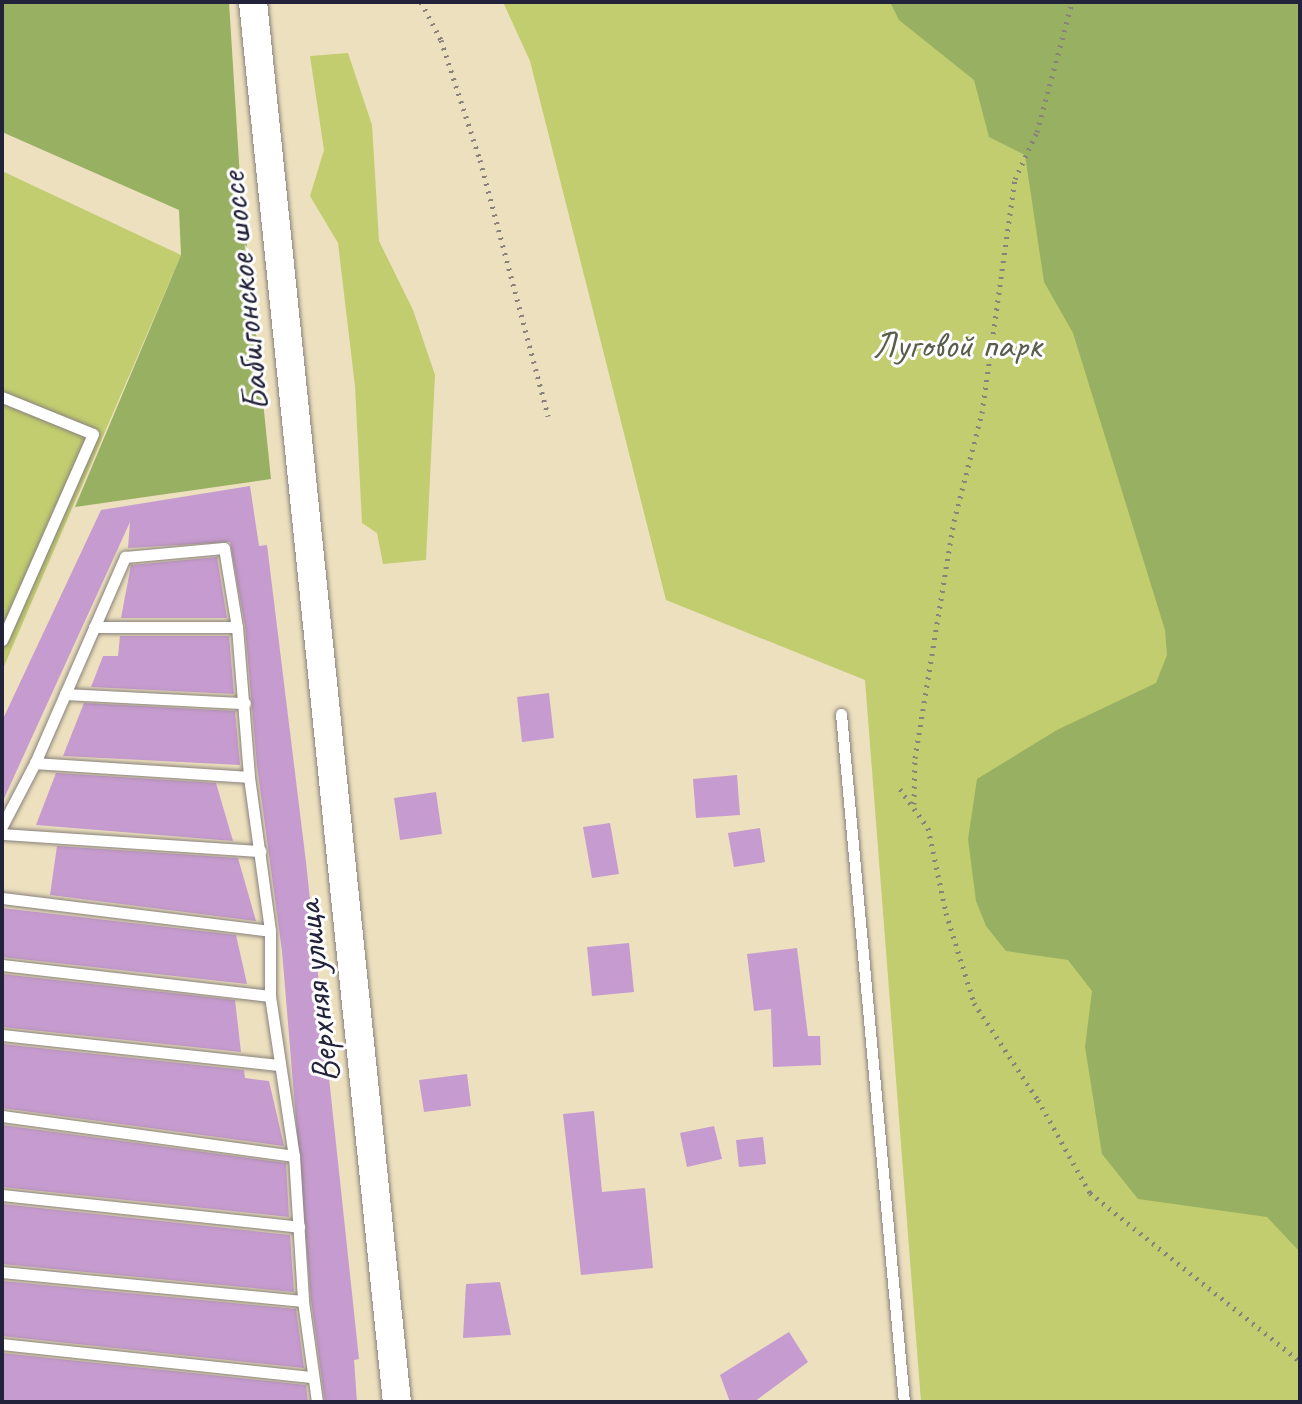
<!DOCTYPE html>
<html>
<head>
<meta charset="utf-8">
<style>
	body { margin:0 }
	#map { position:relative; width:1302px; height:1404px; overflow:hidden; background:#ede0be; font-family:Caveat,sans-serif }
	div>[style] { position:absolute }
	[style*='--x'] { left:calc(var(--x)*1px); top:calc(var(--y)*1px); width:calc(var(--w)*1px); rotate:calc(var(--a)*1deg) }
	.green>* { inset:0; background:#c1cd6f }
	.forest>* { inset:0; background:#98b062 }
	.building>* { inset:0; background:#c69bcf }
	.path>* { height:5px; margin-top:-2.5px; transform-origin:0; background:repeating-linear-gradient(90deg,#88817c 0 2px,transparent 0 8px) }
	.roads { filter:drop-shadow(0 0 2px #88817c) drop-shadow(0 0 2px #88817c) }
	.service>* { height:11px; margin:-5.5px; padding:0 5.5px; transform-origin:5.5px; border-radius:5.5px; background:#fff }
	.tertiary>* { height:28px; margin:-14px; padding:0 14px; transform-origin:14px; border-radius:14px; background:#fff }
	span { translate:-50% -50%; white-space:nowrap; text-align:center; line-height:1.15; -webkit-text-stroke:6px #fff; paint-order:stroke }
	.street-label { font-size:38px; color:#22223b }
	.park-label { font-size:38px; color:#5a5e4d }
	.frame { position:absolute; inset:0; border:4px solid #22223b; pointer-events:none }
</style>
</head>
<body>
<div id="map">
	<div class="green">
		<i style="clip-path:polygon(503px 2px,1300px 2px,1300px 1402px,921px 1402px,865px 680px,666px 600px,530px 61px)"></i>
		<i style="clip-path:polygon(348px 53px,372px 125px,379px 241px,413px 310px,435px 375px,426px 560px,383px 564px,377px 533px,362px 523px,355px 386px,338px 243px,310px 196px,324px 150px,310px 56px)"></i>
		<i style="clip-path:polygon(2px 171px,181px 255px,2px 671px)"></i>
	</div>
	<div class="forest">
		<i style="clip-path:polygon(2px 2px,229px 2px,240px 178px,271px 479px,75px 507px,181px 255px,179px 210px,2px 132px)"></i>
		<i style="clip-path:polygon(890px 2px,1300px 2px,1300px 1252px,1267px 1217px,1138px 1199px,1102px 1154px,1085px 1047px,1092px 991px,1068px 960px,1006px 951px,986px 926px,976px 901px,968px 839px,977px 779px,1057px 730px,1156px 683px,1167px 655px,1165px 630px,1073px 333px,1044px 282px,1025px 155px,989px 137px,974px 80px,899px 20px)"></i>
	</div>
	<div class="building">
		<i style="clip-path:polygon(250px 486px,259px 546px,267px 545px,306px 862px,359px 1359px,354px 1360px,357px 1402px,325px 1402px,311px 1300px,282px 951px,257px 766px,245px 626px,230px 542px,128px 548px,130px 522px,2px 803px,2px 721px,101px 510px)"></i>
		<i style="clip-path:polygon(217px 557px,227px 618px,121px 618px,131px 565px)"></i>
		<i style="clip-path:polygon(120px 636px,229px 636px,234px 694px,91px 687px,103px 656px,118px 656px)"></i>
		<i style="clip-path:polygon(549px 693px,554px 738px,522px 742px,517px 697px)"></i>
		<i style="clip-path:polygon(84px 703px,235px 711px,240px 765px,63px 756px)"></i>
		<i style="clip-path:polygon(56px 773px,216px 783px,233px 841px,36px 825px)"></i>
		<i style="clip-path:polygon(737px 775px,740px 815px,696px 818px,693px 779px)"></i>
		<i style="clip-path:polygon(436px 792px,442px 834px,400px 840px,394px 798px)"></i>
		<i style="clip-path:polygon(610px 823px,619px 874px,592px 878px,583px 827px)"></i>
		<i style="clip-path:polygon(760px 828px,765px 862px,734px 867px,728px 833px)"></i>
		<i style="clip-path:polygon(57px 846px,238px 858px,256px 921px,50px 895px)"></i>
		<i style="clip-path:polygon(2px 908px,236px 935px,247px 984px,2px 957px)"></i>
		<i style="clip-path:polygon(629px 943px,634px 992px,592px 996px,587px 947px)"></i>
		<i style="clip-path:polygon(797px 948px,808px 1036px,820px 1036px,821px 1065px,773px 1067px,771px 1009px,754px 1011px,747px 954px)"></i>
		<i style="clip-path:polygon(2px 974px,235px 1000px,241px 1052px,2px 1027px)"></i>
		<i style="clip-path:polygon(2px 1044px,244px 1070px,245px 1078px,269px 1081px,284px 1146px,2px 1108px)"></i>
		<i style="clip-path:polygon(467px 1074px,471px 1106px,424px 1112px,419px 1080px)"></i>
		<i style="clip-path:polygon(594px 1111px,602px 1192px,645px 1188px,653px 1268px,581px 1275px,563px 1114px)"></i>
		<i style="clip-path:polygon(2px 1125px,286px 1163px,289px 1217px,2px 1187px)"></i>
		<i style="clip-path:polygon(714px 1126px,722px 1159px,687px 1167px,680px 1133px)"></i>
		<i style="clip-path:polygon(763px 1137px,766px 1164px,739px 1167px,736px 1140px)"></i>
		<i style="clip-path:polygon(2px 1204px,290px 1235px,294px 1292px,2px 1264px)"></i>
		<i style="clip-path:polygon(2px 1281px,296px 1309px,304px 1368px,2px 1336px)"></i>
		<i style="clip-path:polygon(500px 1282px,511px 1335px,463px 1338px,466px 1284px)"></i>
		<i style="clip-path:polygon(789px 1332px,808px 1362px,754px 1402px,730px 1402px,720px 1375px)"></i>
		<i style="clip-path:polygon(2px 1353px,306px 1385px,308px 1402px,2px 1402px)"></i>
	</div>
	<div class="path">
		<i style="--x:421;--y:2;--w:43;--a:62.2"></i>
		<i style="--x:441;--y:40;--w:126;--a:72"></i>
		<i style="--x:480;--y:160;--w:265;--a:75.1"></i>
		<i style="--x:900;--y:789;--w:48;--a:54.3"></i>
		<i style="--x:928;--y:828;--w:87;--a:78"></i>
		<i style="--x:946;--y:913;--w:94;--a:72.7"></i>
		<i style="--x:974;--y:1003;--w:116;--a:56.6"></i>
		<i style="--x:1038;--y:1100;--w:107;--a:60.8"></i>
		<i style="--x:1090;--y:1193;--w:269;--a:38.7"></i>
		<i style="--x:914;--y:804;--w:46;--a:-88.8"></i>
		<i style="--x:915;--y:758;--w:240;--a:-80.7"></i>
		<i style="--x:954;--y:521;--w:112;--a:-75.5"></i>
		<i style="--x:982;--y:413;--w:236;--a:-82"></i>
		<i style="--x:1015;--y:179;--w:52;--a:-64.9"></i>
		<i style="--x:1037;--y:132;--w:135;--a:-74.9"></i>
	</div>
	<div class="roads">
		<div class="service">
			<i style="--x:2;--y:397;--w:98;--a:22.1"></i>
			<i style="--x:93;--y:434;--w:225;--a:113.8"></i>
			<i style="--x:94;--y:627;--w:143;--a:0"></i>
			<i style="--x:65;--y:694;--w:180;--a:2.9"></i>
			<i style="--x:841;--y:714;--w:691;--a:84.77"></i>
			<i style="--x:35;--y:763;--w:214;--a:3.7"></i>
			<i style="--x:2;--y:826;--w:71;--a:-62.4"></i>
			<i style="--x:35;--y:763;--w:225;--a:-66.4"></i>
			<i style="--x:125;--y:557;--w:99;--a:-5.2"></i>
			<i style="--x:224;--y:548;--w:80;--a:80.7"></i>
			<i style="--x:237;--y:627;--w:150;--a:85.4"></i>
			<i style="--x:249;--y:777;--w:155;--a:82.2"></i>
			<i style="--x:270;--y:931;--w:65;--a:90"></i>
			<i style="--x:270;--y:996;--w:162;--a:81.5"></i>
			<i style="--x:294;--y:1156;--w:145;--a:86.4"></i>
			<i style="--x:303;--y:1301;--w:102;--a:82.1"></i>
			<i style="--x:2;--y:834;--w:259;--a:3.8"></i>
			<i style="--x:2;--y:898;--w:270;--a:7"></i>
			<i style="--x:2;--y:965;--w:270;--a:6.6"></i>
			<i style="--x:2;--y:1035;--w:278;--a:6.2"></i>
			<i style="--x:2;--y:1116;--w:295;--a:7.8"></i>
			<i style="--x:2;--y:1195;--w:299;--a:6.1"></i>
			<i style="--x:2;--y:1272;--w:302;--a:5.5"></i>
			<i style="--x:2;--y:1344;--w:312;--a:6.1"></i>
		</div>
		<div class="tertiary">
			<i style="--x:253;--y:2;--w:1407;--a:84.13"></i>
		</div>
	</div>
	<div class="street-label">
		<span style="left:244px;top:292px;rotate:-96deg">Бабигонское шоссе</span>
		<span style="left:317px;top:992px;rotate:-96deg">Верхняя улица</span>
	</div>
	<div class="park-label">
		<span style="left:957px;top:345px">Луговой парк</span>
	</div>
	<div class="frame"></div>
</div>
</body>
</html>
